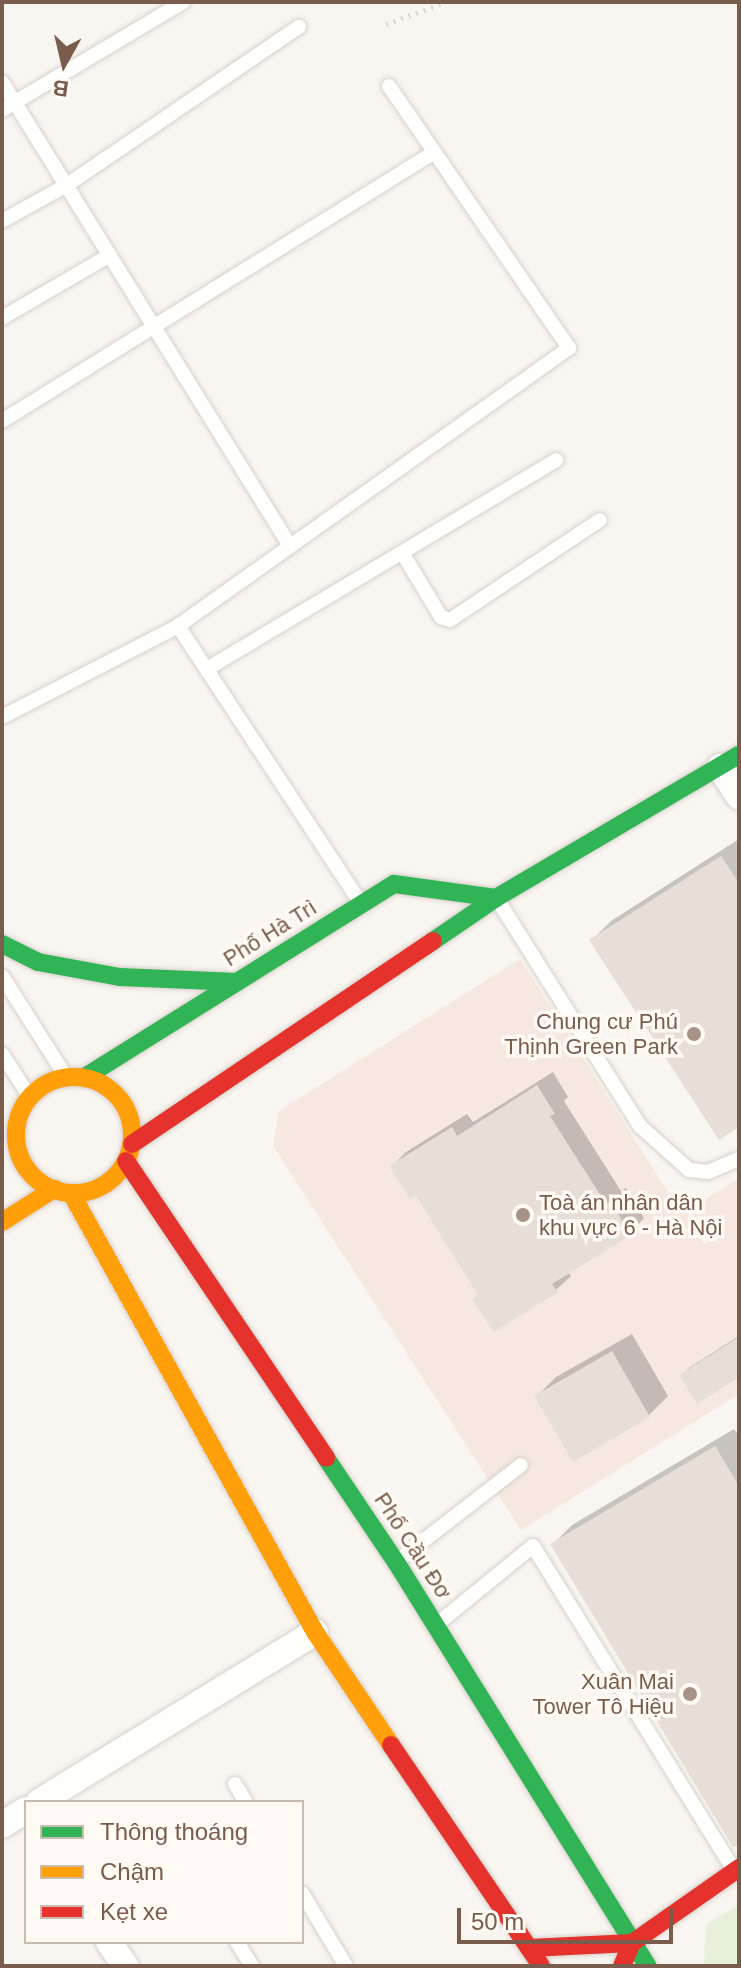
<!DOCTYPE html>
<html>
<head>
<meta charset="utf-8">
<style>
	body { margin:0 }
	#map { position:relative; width:741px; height:1968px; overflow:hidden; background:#f9f5f0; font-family:Helvetica,sans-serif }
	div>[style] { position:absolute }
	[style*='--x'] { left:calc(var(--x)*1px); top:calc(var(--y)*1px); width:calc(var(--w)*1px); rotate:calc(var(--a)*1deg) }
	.commercial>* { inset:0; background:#f6e8e1 }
	.green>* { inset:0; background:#e7f0db }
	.shadow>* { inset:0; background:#0003 }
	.building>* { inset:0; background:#e6ded7 }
	.path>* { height:5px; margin-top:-2.5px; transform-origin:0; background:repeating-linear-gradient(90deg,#dcd5d0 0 2px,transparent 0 8px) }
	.roads { filter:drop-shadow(0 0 2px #d7d1cb) drop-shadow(0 0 2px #d7d1cb) }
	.lane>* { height:14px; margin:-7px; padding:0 7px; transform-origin:7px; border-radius:7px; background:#fefefd }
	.street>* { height:26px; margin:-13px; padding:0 13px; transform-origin:13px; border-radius:13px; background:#fefefd }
	.fast>* { height:18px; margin:-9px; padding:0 9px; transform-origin:9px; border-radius:9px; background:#30b455 }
	.slow>* { height:18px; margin:-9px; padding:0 9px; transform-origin:9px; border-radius:9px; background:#ff9f0a }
	.slow>.ring { margin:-9px; padding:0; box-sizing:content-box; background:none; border:18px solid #ff9f0a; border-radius:50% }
	.jam>* { height:18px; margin:-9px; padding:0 9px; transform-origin:9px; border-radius:9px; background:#e5322d }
	.dots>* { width:22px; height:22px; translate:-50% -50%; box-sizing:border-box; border:4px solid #fffaf3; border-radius:50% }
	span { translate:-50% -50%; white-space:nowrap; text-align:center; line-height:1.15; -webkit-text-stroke:7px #fffaf3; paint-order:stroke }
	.street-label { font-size:22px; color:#7a5c4d }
	.poi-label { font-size:22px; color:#7a5c4d }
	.right { translate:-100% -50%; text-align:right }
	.left { translate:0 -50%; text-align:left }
	.frame { position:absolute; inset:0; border:4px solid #7a5c4d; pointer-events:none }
	.legend { position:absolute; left:24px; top:1800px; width:280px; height:144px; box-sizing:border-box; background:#fffaf3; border:2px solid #cabbb1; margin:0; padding:10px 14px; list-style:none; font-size:24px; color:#7a5c4d }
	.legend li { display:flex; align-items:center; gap:16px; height:40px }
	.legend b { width:40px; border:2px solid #cabbb1 }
	.north { position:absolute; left:24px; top:24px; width:80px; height:80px; -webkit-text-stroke:6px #fffaf3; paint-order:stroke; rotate:188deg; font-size:22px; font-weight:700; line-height:32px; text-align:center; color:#7a5c4d }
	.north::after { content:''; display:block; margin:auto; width:28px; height:36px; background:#7a5c4d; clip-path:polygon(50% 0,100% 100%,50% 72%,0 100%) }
	.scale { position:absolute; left:457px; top:1908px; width:216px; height:36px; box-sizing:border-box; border:4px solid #7a5c4d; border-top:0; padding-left:10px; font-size:24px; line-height:28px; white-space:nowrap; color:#7a5c4d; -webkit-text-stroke:6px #fffaf3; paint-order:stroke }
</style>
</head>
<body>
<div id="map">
	<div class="commercial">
		<i style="clip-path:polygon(520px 959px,682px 1214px,739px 1178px,739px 1394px,521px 1530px,273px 1146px,279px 1111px)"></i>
	</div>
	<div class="green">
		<i style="clip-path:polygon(739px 1905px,739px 1966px,704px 1966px,706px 1924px)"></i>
	</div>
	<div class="shadow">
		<i style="clip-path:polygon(739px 839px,739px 1125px,592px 940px,611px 921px)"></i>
		<i style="clip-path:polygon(553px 1072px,568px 1097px,564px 1101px,621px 1191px,626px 1188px,644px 1218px,630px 1233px,568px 1272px,571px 1276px,556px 1290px,480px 1294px,416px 1193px,392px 1166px,406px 1152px,467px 1114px,473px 1122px)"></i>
		<i style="clip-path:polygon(632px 1334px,668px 1396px,649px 1415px,537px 1396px,556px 1377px)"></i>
		<i style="clip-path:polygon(739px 1336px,739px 1375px,681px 1375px,689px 1368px)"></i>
		<i style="clip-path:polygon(734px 1429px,739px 1436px,739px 1842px,553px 1544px,572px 1525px)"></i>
	</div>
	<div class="building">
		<i style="clip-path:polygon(721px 856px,739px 883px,739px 1127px,719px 1140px,589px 940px)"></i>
		<i style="clip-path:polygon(537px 1085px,555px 1114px,550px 1116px,606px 1204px,610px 1201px,631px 1235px,552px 1284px,558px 1292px,494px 1332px,472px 1299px,478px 1295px,416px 1196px,410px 1199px,389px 1166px,452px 1127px,457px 1136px)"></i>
		<i style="clip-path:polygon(739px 1337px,739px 1377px,697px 1404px,679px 1375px)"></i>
		<i style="clip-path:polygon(612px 1351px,650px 1417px,573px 1462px,534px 1396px)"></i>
		<i style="clip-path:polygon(715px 1446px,739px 1486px,739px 1846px,733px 1847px,550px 1544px)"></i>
	</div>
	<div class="path">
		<i style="--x:386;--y:24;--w:64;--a:-20.1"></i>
	</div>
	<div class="roads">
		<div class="lane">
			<i style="--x:2;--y:82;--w:546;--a:58.17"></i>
			<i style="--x:2;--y:110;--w:211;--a:-30.8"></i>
			<i style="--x:2;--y:221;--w:74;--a:-29"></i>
			<i style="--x:67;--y:185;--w:281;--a:-34.3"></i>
			<i style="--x:2;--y:318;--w:125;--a:-30.3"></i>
			<i style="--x:2;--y:421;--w:508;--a:-31.87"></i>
			<i style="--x:403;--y:554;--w:74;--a:58.9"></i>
			<i style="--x:441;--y:617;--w:9;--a:18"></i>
			<i style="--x:450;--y:620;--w:180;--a:-33.7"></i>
			<i style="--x:178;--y:626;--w:333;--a:56.6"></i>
			<i style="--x:207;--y:669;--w:407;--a:-30.9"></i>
			<i style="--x:2;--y:717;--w:198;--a:-27.3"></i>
			<i style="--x:178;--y:626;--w:480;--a:-35.4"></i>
			<i style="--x:569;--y:348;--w:318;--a:-124.5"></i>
			<i style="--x:497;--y:899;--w:268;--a:57.8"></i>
			<i style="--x:640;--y:1126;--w:66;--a:41.9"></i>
			<i style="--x:689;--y:1170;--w:19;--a:6"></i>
			<i style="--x:708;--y:1172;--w:34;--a:-23"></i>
			<i style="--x:2;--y:976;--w:120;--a:57.6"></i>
			<i style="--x:2;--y:1054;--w:51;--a:56.9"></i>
			<i style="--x:396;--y:1562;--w:158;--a:-37.8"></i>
			<i style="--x:436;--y:1625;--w:125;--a:-39.2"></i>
			<i style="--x:533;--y:1546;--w:381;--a:58.2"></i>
			<i style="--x:235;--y:1784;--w:21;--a:59"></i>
			<i style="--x:302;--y:1893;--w:85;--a:58.9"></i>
			<i style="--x:237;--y:1942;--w:28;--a:58"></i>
		</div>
		<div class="street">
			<i style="--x:720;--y:767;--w:35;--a:57"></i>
			<i style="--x:39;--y:1802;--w:324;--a:-31.6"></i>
			<i style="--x:2;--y:1825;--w:28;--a:-32"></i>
			<i style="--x:109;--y:1942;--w:29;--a:56"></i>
		</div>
		<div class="fast">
			<i style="--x:433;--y:941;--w:76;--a:-34.3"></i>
			<i style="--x:496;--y:898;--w:282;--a:-30.5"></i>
			<i style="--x:2;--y:944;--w:40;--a:26.6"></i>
			<i style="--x:38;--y:962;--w:83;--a:10.4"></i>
			<i style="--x:120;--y:977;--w:117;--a:2.4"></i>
			<i style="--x:85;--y:1077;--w:364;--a:-32"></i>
			<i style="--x:394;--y:884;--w:103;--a:7.8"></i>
			<i style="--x:326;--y:1458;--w:125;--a:56.1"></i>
			<i style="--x:396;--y:1562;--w:476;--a:58.1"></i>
		</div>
		<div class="slow">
			<i class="ring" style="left:16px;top:1077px;width:98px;height:98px"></i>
			<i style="--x:71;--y:1193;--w:502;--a:60.93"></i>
			<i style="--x:315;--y:1632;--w:136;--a:56.1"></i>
			<i style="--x:2;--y:1222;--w:62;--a:-32.4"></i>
		</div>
		<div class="jam">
			<i style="--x:132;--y:1144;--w:363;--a:-34"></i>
			<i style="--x:126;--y:1161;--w:358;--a:56"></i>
			<i style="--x:391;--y:1745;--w:267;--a:55.8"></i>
			<i style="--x:529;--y:1948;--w:103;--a:-2.8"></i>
			<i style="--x:622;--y:1966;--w:25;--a:-67"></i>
			<i style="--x:632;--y:1943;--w:131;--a:-35"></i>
		</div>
	</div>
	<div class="dots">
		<i style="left:694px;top:1034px;background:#a69286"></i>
		<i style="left:523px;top:1215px;background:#a69286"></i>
		<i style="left:690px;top:1694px;background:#a69286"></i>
	</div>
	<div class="street-label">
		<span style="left:270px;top:933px;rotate:-32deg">Phố Hà Trì</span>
		<span style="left:413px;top:1546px;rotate:57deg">Phố Cầu Đơ</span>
	</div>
	<div class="poi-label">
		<span class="right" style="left:678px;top:1034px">Chung cư Phú<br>Thịnh Green Park</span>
		<span class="left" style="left:539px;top:1215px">Toà án nhân dân<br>khu vực 6 - Hà Nội</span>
		<span class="right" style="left:674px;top:1694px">Xuân Mai<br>Tower Tô Hiệu</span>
	</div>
	<div class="frame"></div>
	<ul class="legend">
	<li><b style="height:10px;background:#30b455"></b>Thông thoáng</li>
	<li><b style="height:10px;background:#ff9f0a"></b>Chậm</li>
	<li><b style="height:10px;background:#e5322d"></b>Kẹt xe</li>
	</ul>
	<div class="north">B</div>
	<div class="scale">50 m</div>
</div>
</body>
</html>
